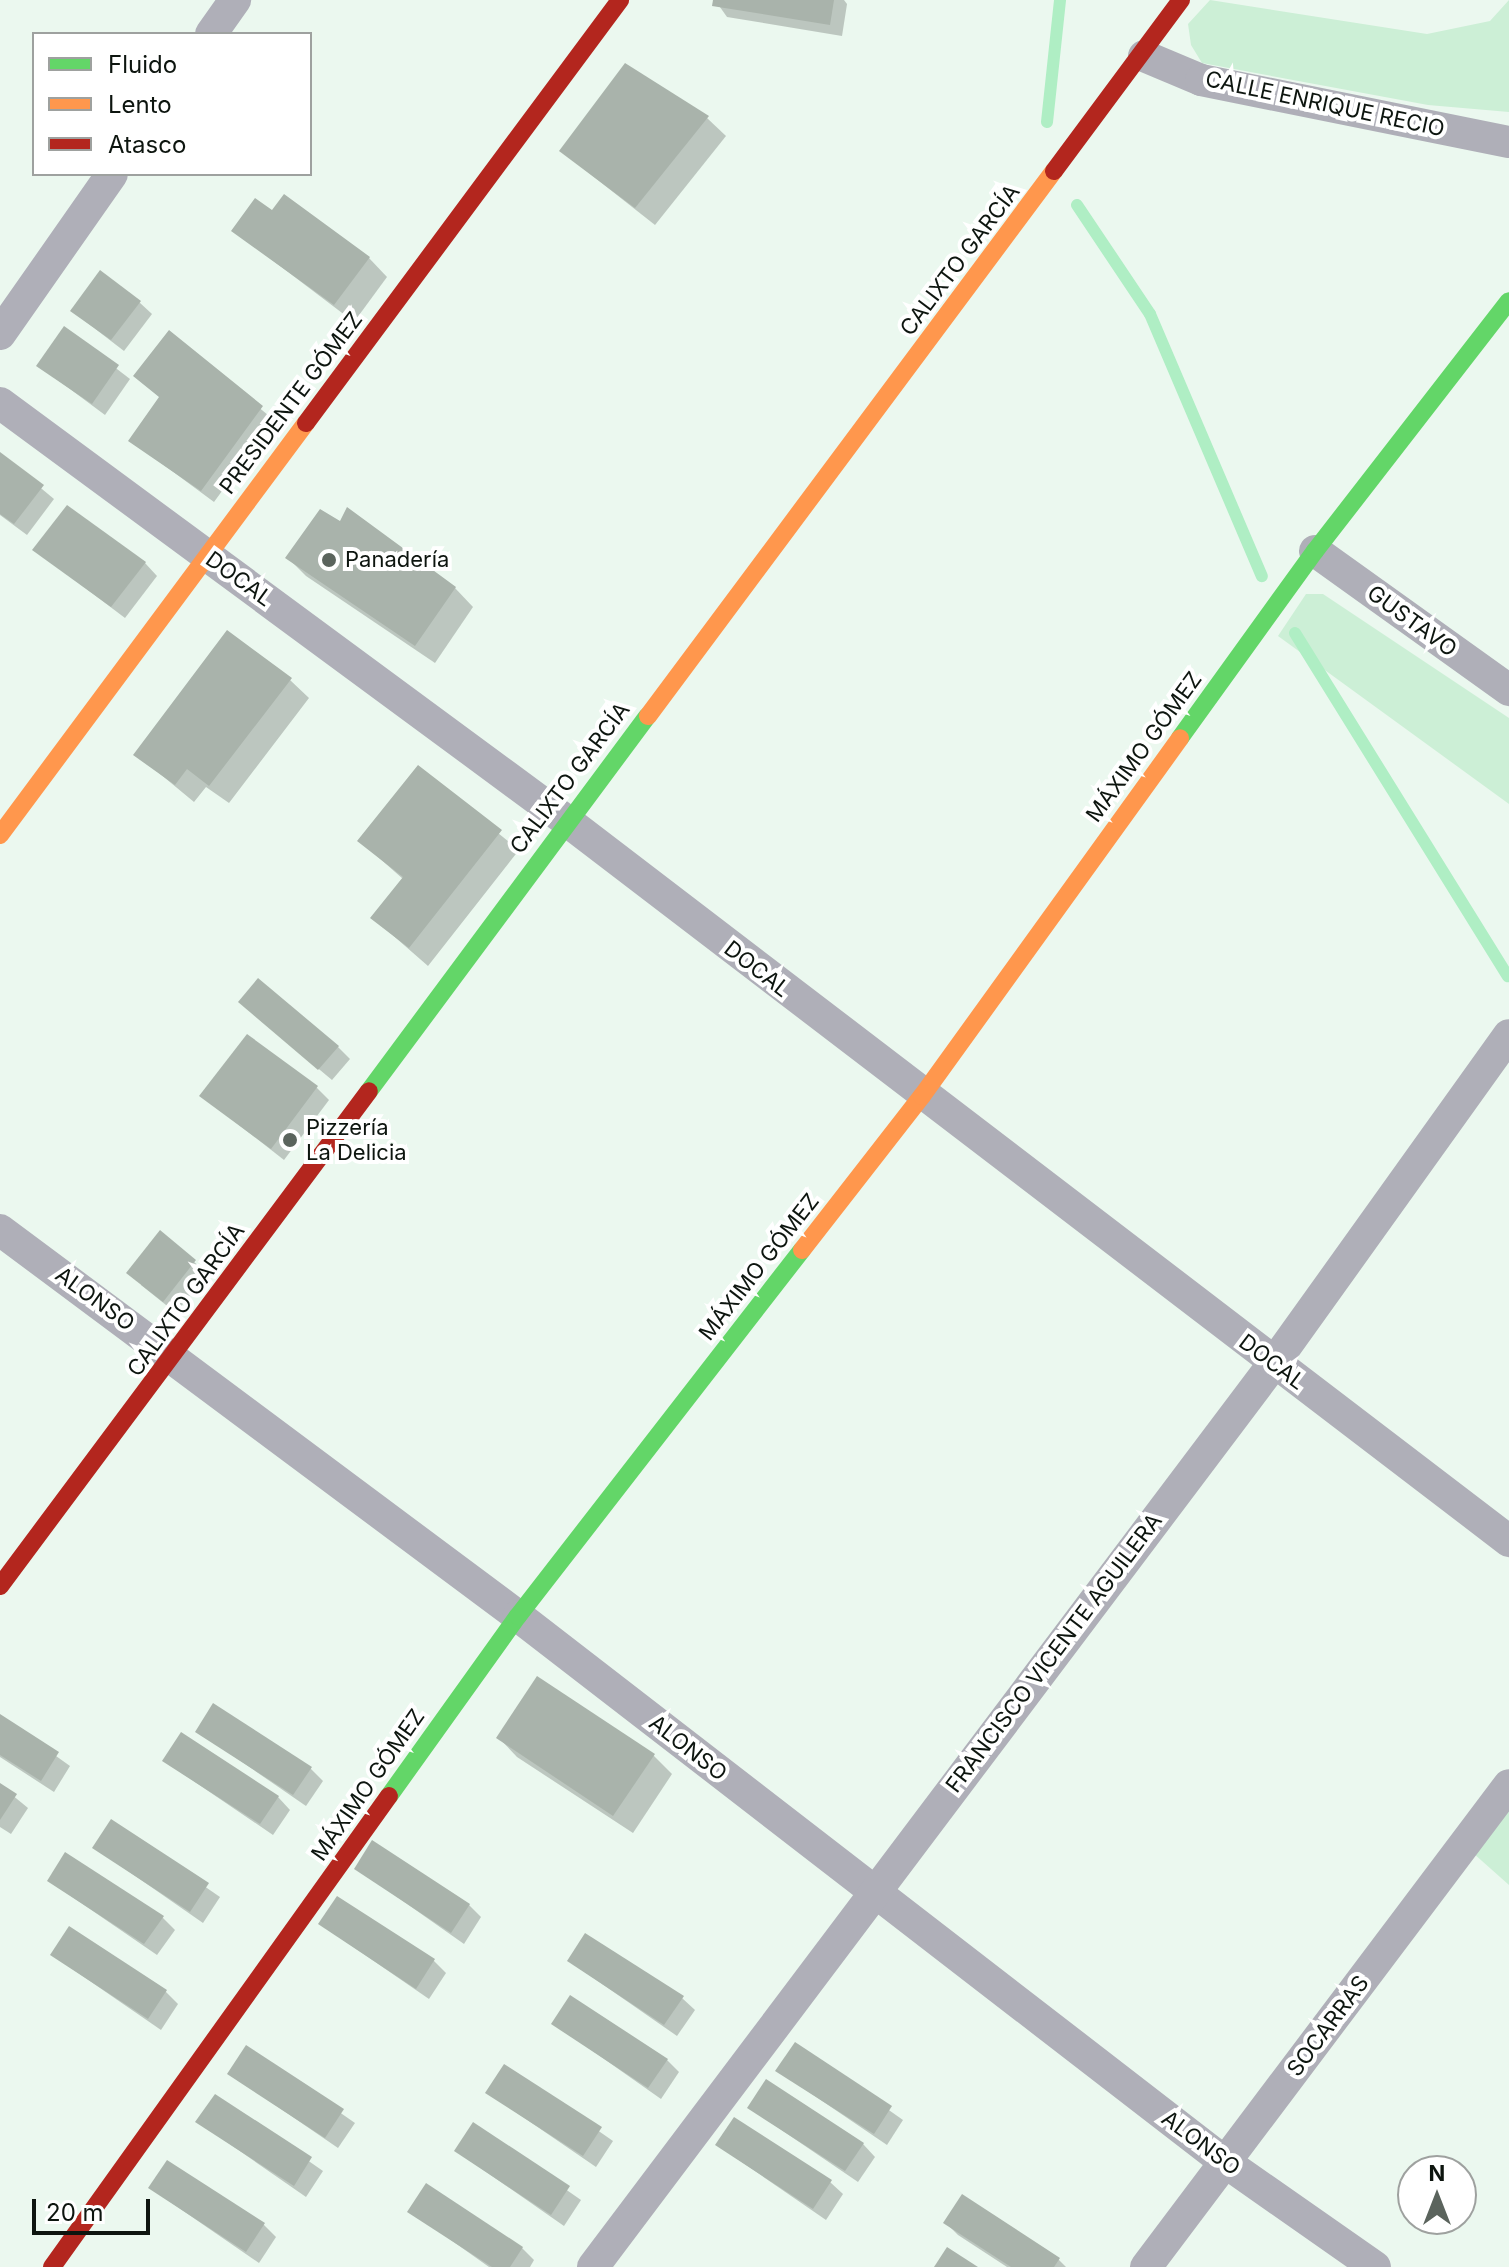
<!DOCTYPE html>
<html>
<head>
<meta charset="utf-8">
<style>
	body { margin:0 }
	#map { position:relative; width:1509px; height:2267px; overflow:hidden; background:#ebf8ef; font-family:Inter,sans-serif }
	div>[style] { position:absolute }
	[style*='--x'] { left:calc(var(--x)*1px); top:calc(var(--y)*1px); width:calc(var(--w)*1px); rotate:calc(var(--a)*1deg) }
	.green>* { inset:0; background:#ccefd6 }
	.shadow>* { inset:0; background:#0003 }
	.stream>* { height:12px; margin:-6px; padding:0 6px; transform-origin:6px; border-radius:6px; background:#afeec4 }
	.building>* { inset:0; background:#a9b3ab }
	.street>* { height:32px; margin:-16px; padding:0 16px; transform-origin:16px; border-radius:16px; background:#afafb8 }
	.fast>* { height:18px; margin:-9px; padding:0 9px; transform-origin:9px; border-radius:9px; background:#63d668 }
	.slow>* { height:18px; margin:-9px; padding:0 9px; transform-origin:9px; border-radius:9px; background:#ff974d }
	.jam>* { height:18px; margin:-9px; padding:0 9px; transform-origin:9px; border-radius:9px; background:#b3261e }
	.dots>* { width:22px; height:22px; translate:-50% -50%; box-sizing:border-box; border:4px solid #fff; border-radius:50% }
	span { translate:-50% -50%; white-space:nowrap; text-align:center; line-height:1.15; -webkit-text-stroke:8px #fff; paint-order:stroke }
	.street-label { font-size:22px; color:#0d150f }
	.poi-label { font-size:22px; color:#0d150f }
	.left { translate:0 -50%; text-align:left }
	.legend { position:absolute; left:32px; top:32px; width:280px; height:144px; box-sizing:border-box; background:#fff; border:2px solid #9ea19f; margin:0; padding:10px 14px; list-style:none; font-size:24px; color:#0d150f }
	.legend li { display:flex; align-items:center; gap:16px; height:40px }
	.legend b { width:40px; border:2px solid #9ea19f }
	.north { position:absolute; left:1397px; top:2155px; width:80px; height:80px; box-sizing:border-box; background:#fff; border:2px solid #9ea19f; border-radius:50%; rotate:0deg; font-size:22px; font-weight:700; line-height:32px; text-align:center; color:#0d150f }
	.north::after { content:''; display:block; margin:auto; width:28px; height:36px; background:#5b645d; clip-path:polygon(50% 0,100% 100%,50% 72%,0 100%) }
	.scale { position:absolute; left:32px; top:2199px; width:118px; height:36px; box-sizing:border-box; border:4px solid #0d150f; border-top:0; padding-left:10px; font-size:24px; line-height:28px; white-space:nowrap; color:#0d150f; -webkit-text-stroke:6px #fff; paint-order:stroke }
</style>
</head>
<body>
<div id="map">
	<div class="green">
		<i style="clip-path:polygon(1210px 0,1427px 34px,1490px 21px,1509px 0,1509px 112px,1428px 105px,1202px 63px,1191px 45px,1188px 24px)"></i>
		<i style="clip-path:polygon(1306px 594px,1323px 594px,1509px 718px,1509px 804px,1278px 636px)"></i>
		<i style="clip-path:polygon(1509px 1784px,1509px 1885px,1464px 1845px)"></i>
	</div>
	<div class="shadow">
		<i style="clip-path:polygon(715px 0,844px 0,847px 4px,842px 36px,727px 17px)"></i>
		<i style="clip-path:polygon(707px 118px,726px 136px,655px 225px,561px 151px)"></i>
		<i style="clip-path:polygon(273px 213px,369px 258px,387px 277px,354px 322px,234px 231px)"></i>
		<i style="clip-path:polygon(139px 302px,152px 314px,124px 351px,72px 311px)"></i>
		<i style="clip-path:polygon(65px 329px,130px 379px,105px 415px,39px 366px)"></i>
		<i style="clip-path:polygon(169px 333px,274px 420px,214px 502px,130px 440px,161px 398px,135px 376px)"></i>
		<i style="clip-path:polygon(0 454px,54px 499px,27px 535px,0 515px)"></i>
		<i style="clip-path:polygon(35px 550px,145px 563px,157px 576px,125px 618px)"></i>
		<i style="clip-path:polygon(288px 558px,455px 588px,473px 607px,435px 663px,306px 576px)"></i>
		<i style="clip-path:polygon(290px 680px,309px 698px,229px 803px,206px 787px,194px 802px,136px 754px)"></i>
		<i style="clip-path:polygon(418px 768px,519px 850px,428px 966px,373px 918px,403px 879px,360px 841px)"></i>
		<i style="clip-path:polygon(253px 1014px,338px 1047px,350px 1059px,332px 1080px)"></i>
		<i style="clip-path:polygon(316px 1087px,329px 1100px,284px 1160px,202px 1096px)"></i>
		<i style="clip-path:polygon(160px 1233px,207px 1273px,176px 1313px,141px 1285px)"></i>
		<i style="clip-path:polygon(0 1716px,70px 1766px,54px 1792px,0 1757px)"></i>
		<i style="clip-path:polygon(197px 1731px,310px 1768px,323px 1781px,306px 1806px)"></i>
		<i style="clip-path:polygon(499px 1738px,653px 1755px,672px 1774px,633px 1833px,517px 1757px)"></i>
		<i style="clip-path:polygon(164px 1761px,278px 1797px,290px 1810px,273px 1835px)"></i>
		<i style="clip-path:polygon(0 1785px,28px 1808px,11px 1834px,0 1827px)"></i>
		<i style="clip-path:polygon(111px 1822px,220px 1897px,203px 1923px,95px 1848px)"></i>
		<i style="clip-path:polygon(356px 1868px,469px 1905px,481px 1917px,464px 1944px)"></i>
		<i style="clip-path:polygon(49px 1881px,162px 1917px,175px 1930px,157px 1955px)"></i>
		<i style="clip-path:polygon(320px 1924px,434px 1961px,446px 1973px,429px 1999px)"></i>
		<i style="clip-path:polygon(52px 1955px,165px 1991px,178px 2004px,161px 2030px)"></i>
		<i style="clip-path:polygon(569px 1961px,682px 1998px,695px 2010px,677px 2036px)"></i>
		<i style="clip-path:polygon(553px 2023px,667px 2060px,679px 2072px,661px 2099px)"></i>
		<i style="clip-path:polygon(795px 2044px,903px 2120px,887px 2145px,778px 2071px)"></i>
		<i style="clip-path:polygon(247px 2048px,355px 2123px,338px 2148px,230px 2074px)"></i>
		<i style="clip-path:polygon(505px 2066px,613px 2141px,596px 2167px,488px 2093px)"></i>
		<i style="clip-path:polygon(215px 2096px,323px 2171px,306px 2197px,198px 2122px)"></i>
		<i style="clip-path:polygon(749px 2108px,863px 2144px,875px 2157px,858px 2182px)"></i>
		<i style="clip-path:polygon(473px 2125px,581px 2200px,564px 2226px,456px 2151px)"></i>
		<i style="clip-path:polygon(717px 2145px,830px 2182px,843px 2194px,826px 2220px)"></i>
		<i style="clip-path:polygon(150px 2188px,264px 2225px,276px 2237px,259px 2263px)"></i>
		<i style="clip-path:polygon(963px 2197px,1059px 2260px,1066px 2267px,1007px 2267px,958px 2235px,946px 2223px)"></i>
		<i style="clip-path:polygon(410px 2211px,522px 2248px,534px 2260px,530px 2267px,489px 2267px)"></i>
	</div>
	<div class="stream">
		<i style="--x:1047;--y:122;--w:123;--a:-83.9"></i>
		<i style="--x:1077;--y:205;--w:131;--a:56.2"></i>
		<i style="--x:1150;--y:314;--w:285;--a:66.9"></i>
		<i style="--x:1295;--y:633;--w:404;--a:58.2"></i>
	</div>
	<div class="building">
		<i style="clip-path:polygon(713px 0,834px 0,830px 25px,712px 6px)"></i>
		<i style="clip-path:polygon(625px 63px,709px 116px,635px 208px,559px 151px)"></i>
		<i style="clip-path:polygon(284px 194px,370px 257px,334px 305px,231px 231px,255px 198px,272px 210px)"></i>
		<i style="clip-path:polygon(100px 270px,141px 301px,111px 340px,70px 311px)"></i>
		<i style="clip-path:polygon(64px 326px,119px 365px,92px 404px,36px 366px)"></i>
		<i style="clip-path:polygon(169px 330px,263px 406px,201px 491px,128px 441px,159px 397px,133px 376px)"></i>
		<i style="clip-path:polygon(0 452px,44px 485px,14px 524px,0 514px)"></i>
		<i style="clip-path:polygon(67px 505px,146px 562px,111px 607px,32px 550px)"></i>
		<i style="clip-path:polygon(347px 507px,456px 587px,415px 646px,285px 558px,320px 509px,340px 521px)"></i>
		<i style="clip-path:polygon(227px 630px,292px 678px,209px 786px,187px 769px,175px 785px,133px 755px)"></i>
		<i style="clip-path:polygon(418px 765px,502px 830px,409px 948px,370px 918px,403px 877px,357px 841px)"></i>
		<i style="clip-path:polygon(258px 978px,339px 1046px,318px 1070px,238px 1002px)"></i>
		<i style="clip-path:polygon(247px 1034px,318px 1086px,271px 1149px,199px 1096px)"></i>
		<i style="clip-path:polygon(160px 1230px,196px 1260px,163px 1302px,126px 1273px)"></i>
		<i style="clip-path:polygon(537px 1676px,655px 1754px,613px 1816px,496px 1738px)"></i>
		<i style="clip-path:polygon(213px 1703px,312px 1767px,293px 1795px,195px 1732px)"></i>
		<i style="clip-path:polygon(0 1714px,59px 1752px,41px 1781px,0 1755px)"></i>
		<i style="clip-path:polygon(181px 1732px,279px 1796px,260px 1824px,162px 1761px)"></i>
		<i style="clip-path:polygon(0 1783px,17px 1794px,0 1820px)"></i>
		<i style="clip-path:polygon(111px 1819px,209px 1883px,190px 1912px,92px 1848px)"></i>
		<i style="clip-path:polygon(372px 1840px,470px 1904px,451px 1933px,354px 1869px)"></i>
		<i style="clip-path:polygon(65px 1852px,164px 1916px,144px 1944px,47px 1881px)"></i>
		<i style="clip-path:polygon(337px 1896px,435px 1959px,416px 1989px,318px 1924px)"></i>
		<i style="clip-path:polygon(69px 1926px,167px 1990px,148px 2019px,50px 1955px)"></i>
		<i style="clip-path:polygon(585px 1933px,684px 1996px,664px 2025px,567px 1961px)"></i>
		<i style="clip-path:polygon(570px 1995px,668px 2059px,648px 2088px,551px 2024px)"></i>
		<i style="clip-path:polygon(795px 2042px,892px 2106px,874px 2134px,775px 2071px)"></i>
		<i style="clip-path:polygon(246px 2045px,344px 2109px,325px 2138px,227px 2074px)"></i>
		<i style="clip-path:polygon(504px 2064px,602px 2127px,583px 2156px,485px 2093px)"></i>
		<i style="clip-path:polygon(766px 2079px,864px 2143px,845px 2171px,747px 2108px)"></i>
		<i style="clip-path:polygon(215px 2094px,312px 2157px,294px 2186px,195px 2122px)"></i>
		<i style="clip-path:polygon(734px 2117px,832px 2180px,813px 2209px,715px 2145px)"></i>
		<i style="clip-path:polygon(473px 2122px,570px 2186px,551px 2215px,454px 2151px)"></i>
		<i style="clip-path:polygon(167px 2160px,265px 2223px,246px 2252px,148px 2188px)"></i>
		<i style="clip-path:polygon(426px 2183px,523px 2247px,510px 2267px,492px 2267px,407px 2212px)"></i>
		<i style="clip-path:polygon(962px 2194px,1060px 2258px,1054px 2267px,1011px 2267px,943px 2223px)"></i>
		<i style="clip-path:polygon(947px 2247px,978px 2267px,934px 2267px)"></i>
	</div>
	<div class="street">
		<i style="--x:211;--y:34;--w:42;--a:-54.8"></i>
		<i style="--x:1144;--y:56;--w:62;--a:22.8"></i>
		<i style="--x:1201;--y:80;--w:314;--a:11.4"></i>
		<i style="--x:0;--y:334;--w:195;--a:-55"></i>
		<i style="--x:0;--y:403;--w:704;--a:36.4"></i>
		<i style="--x:567;--y:821;--w:1186;--a:37.39"></i>
		<i style="--x:1315;--y:551;--w:239;--a:35.6"></i>
		<i style="--x:0;--y:1230;--w:646;--a:36.69"></i>
		<i style="--x:518;--y:1616;--w:893;--a:37.68"></i>
		<i style="--x:1225;--y:2162;--w:183;--a:35"></i>
		<i style="--x:593;--y:2267;--w:1132;--a:-53.01"></i>
		<i style="--x:1274;--y:1363;--w:403;--a:-54.4"></i>
		<i style="--x:1146;--y:2267;--w:603;--a:-53.02"></i>
	</div>
	<div class="fast">
		<i style="--x:1180;--y:738;--w:231;--a:-54.2"></i>
		<i style="--x:1315;--y:551;--w:316;--a:-52.2"></i>
		<i style="--x:369;--y:1091;--w:467;--a:-53.4"></i>
		<i style="--x:389;--y:1796;--w:221;--a:-54.4"></i>
		<i style="--x:518;--y:1616;--w:463;--a:-52.2"></i>
	</div>
	<div class="slow">
		<i style="--x:648;--y:716;--w:680;--a:-53.32"></i>
		<i style="--x:0;--y:835;--w:513;--a:-53.4"></i>
		<i style="--x:802;--y:1250;--w:195;--a:-52.1"></i>
		<i style="--x:922;--y:1096;--w:441;--a:-54.2"></i>
	</div>
	<div class="jam">
		<i style="--x:1054;--y:171;--w:213;--a:-53.4"></i>
		<i style="--x:306;--y:423;--w:527;--a:-53.41"></i>
		<i style="--x:0;--y:1586;--w:617;--a:-53.3"></i>
		<i style="--x:52;--y:2267;--w:579;--a:-54.42"></i>
	</div>
	<div class="dots">
		<i style="left:329px;top:560px;background:#5b645d"></i>
		<i style="left:290px;top:1140px;background:#5b645d"></i>
	</div>
	<div class="street-label">
		<span style="left:1325px;top:104px;rotate:12deg">CALLE ENRIQUE RECIO</span>
		<span style="left:960px;top:260px;rotate:-53deg">CALIXTO GARCÍA</span>
		<span style="left:291px;top:403px;rotate:-53deg">PRESIDENTE GÓMEZ</span>
		<span style="left:239px;top:579px;rotate:36deg">DOCAL</span>
		<span style="left:1412px;top:621px;rotate:36deg">GUSTAVO</span>
		<span style="left:1144px;top:747px;rotate:-54deg">MÁXIMO GÓMEZ</span>
		<span style="left:570px;top:778px;rotate:-53deg">CALIXTO GARCÍA</span>
		<span style="left:757px;top:969px;rotate:38deg">DOCAL</span>
		<span style="left:759px;top:1267px;rotate:-52deg">MÁXIMO GÓMEZ</span>
		<span style="left:95px;top:1299px;rotate:36deg">ALONSO</span>
		<span style="left:186px;top:1300px;rotate:-54deg">CALIXTO GARCÍA</span>
		<span style="left:1272px;top:1362px;rotate:37deg">DOCAL</span>
		<span style="left:1054px;top:1653px;rotate:-53deg">FRANCISCO VICENTE AGUILERA</span>
		<span style="left:688px;top:1748px;rotate:38deg">ALONSO</span>
		<span style="left:368px;top:1785px;rotate:-55deg">MÁXIMO GÓMEZ</span>
		<span style="left:1328px;top:2026px;rotate:-53deg">SOCARRAS</span>
		<span style="left:1201px;top:2143px;rotate:37deg">ALONSO</span>
	</div>
	<div class="poi-label">
		<span class="left" style="left:345px;top:560px">Panadería</span>
		<span class="left" style="left:306px;top:1140px">Pizzería<br>La Delicia</span>
	</div>
	<ul class="legend">
	<li><b style="height:10px;background:#63d668"></b>Fluido</li>
	<li><b style="height:10px;background:#ff974d"></b>Lento</li>
	<li><b style="height:10px;background:#b3261e"></b>Atasco</li>
	</ul>
	<div class="north">N</div>
	<div class="scale">20 m</div>
</div>
</body>
</html>
